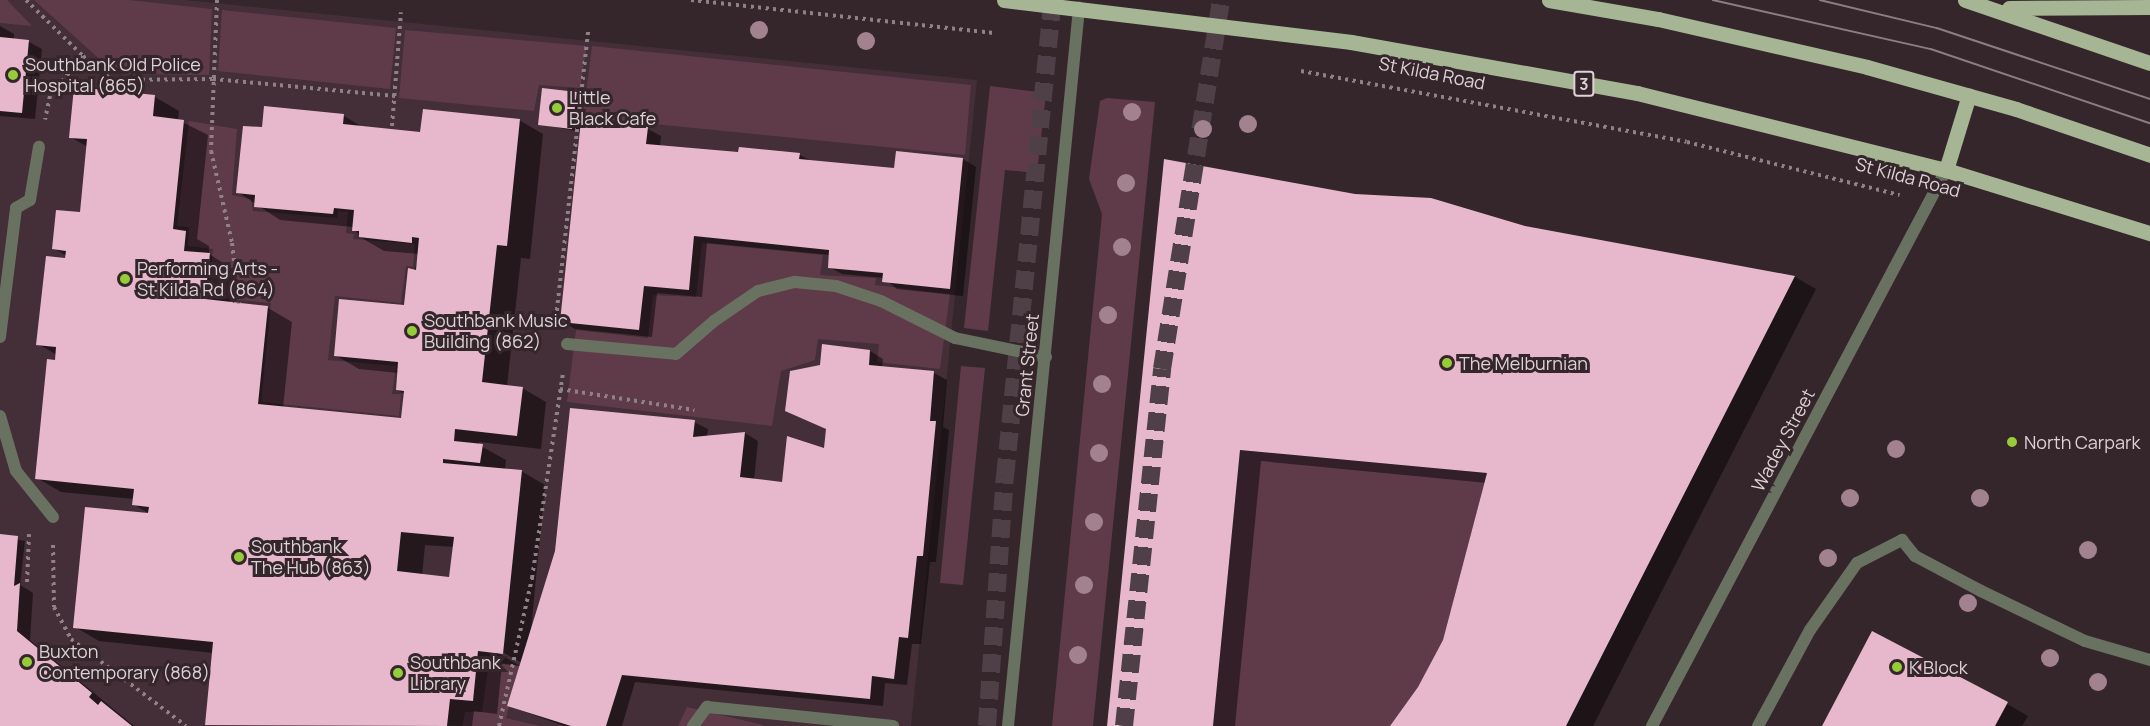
<!DOCTYPE html>
<html>
<head>
<meta charset="utf-8">
<style>
	body { margin:0 }
	#map { position:relative; width:2150px; height:726px; overflow:hidden; background:#35262c; font-family:Manrope,sans-serif }
	div>[style] { position:absolute }
	[style*='--x'] { left:calc(var(--x)*1px); top:calc(var(--y)*1px); width:calc(var(--w)*1px); rotate:calc(var(--a)*1deg) }
	.built>* { inset:0; background:#442e37 }
	.green>* { inset:0; background:#5f3b4a }
	.shadow>* { inset:0; background:#0007 }
	.building>* { inset:0; background:#e7b8cb }
	.highway-tunnel>* { height:18px; margin-top:-9px; transform-origin:0; background:repeating-linear-gradient(90deg,#4e4046 0 18px,transparent 0 27px) }
	.path>* { height:4px; margin-top:-2px; transform-origin:0; background:repeating-linear-gradient(90deg,#8f8287 0 3px,transparent 0 7.5px) }
	.lane>* { height:12px; margin:-6px; padding:0 6px; transform-origin:6px; border-radius:6px; background:#697160 }
	.street>* { height:12px; margin:-6px; padding:0 6px; transform-origin:6px; border-radius:6px; background:#697160 }
	.primary>* { height:15px; margin:-7.5px; padding:0 7.5px; transform-origin:7.5px; border-radius:7.5px; background:#a6b694 }
	.tram>* { height:1.5px; margin:-0.75px; padding:0 0.75px; transform-origin:0.75px; border-radius:0.75px; background:#8b7e83 }
	.trees>* { width:18px; height:18px; margin:-9px; border-radius:50%; background:#a1828e }
	.dots>* { width:16px; height:16px; translate:-50% -50%; box-sizing:border-box; border:3px solid #35262c; border-radius:50% }
	span { translate:-50% -50%; white-space:nowrap; text-align:center; line-height:1.15; -webkit-text-stroke:6px #35262c; paint-order:stroke }
	.shield-label span { padding:2px 4px; background:#35262c; border:2px solid; border-radius:4px; -webkit-text-stroke-width:0 }
	.shield-label { font-size:16px; color:#ddd3d7; font-weight:700 }
	.poi-label { font-size:18px; color:#ddd3d7 }
	.left { translate:0 -50%; text-align:left }
	.street-label { font-size:18px; color:#ddd3d7 }
</style>
</head>
<body>
<div id="map">
	<div class="built">
		<i style="clip-path:polygon(0 0,185px 0,977px 80px,911px 726px,0 726px)"></i>
	</div>
	<div class="green">
		<i style="clip-path:polygon(0 0,7px 0,32px 26px,0 23px)"></i>
		<i style="clip-path:polygon(34px 0,129px 0,212px 9px,209px 75px,116px 74px)"></i>
		<i style="clip-path:polygon(222px 10px,396px 28px,390px 89px,218px 71px)"></i>
		<i style="clip-path:polygon(405px 30px,587px 46px,580px 88px,539px 85px,534px 111px,399px 98px)"></i>
		<i style="clip-path:polygon(592px 46px,971px 85px,965px 155px,583px 117px)"></i>
		<i style="clip-path:polygon(990px 86px,1046px 93px,1037px 173px,1005px 170px,988px 331px,964px 328px)"></i>
		<i style="clip-path:polygon(1107px 98px,1155px 102px,1093px 726px,1052px 726px,1102px 214px,1089px 179px,1100px 101px)"></i>
		<i style="clip-path:polygon(189px 121px,237px 129px,232px 195px,251px 199px,253px 211px,337px 218px,338px 211px,348px 212px,346px 233px,354px 234px,353px 239px,415px 244px,413px 267px,406px 266px,401px 303px,335px 296px,328px 360px,396px 366px,392px 394px,401px 394px,399px 416px,261px 402px,271px 303px,208px 297px,213px 249px,188px 246px,189px 227px,177px 226px)"></i>
		<i style="clip-path:polygon(702px 243px,823px 255px,820px 275px,876px 278px,875px 285px,950px 294px,940px 369px,877px 362px,879px 344px,818px 339px,815px 360px,781px 371px,772px 426px,567px 402px,576px 330px,648px 338px,653px 295px,696px 297px)"></i>
		<i style="clip-path:polygon(961px 366px,985px 368px,963px 585px,940px 583px)"></i>
		<i style="clip-path:polygon(1240px 450px,1487px 473px,1443px 640px,1418px 687px,1390px 726px,1213px 726px)"></i>
		<i style="clip-path:polygon(489px 661px,520px 666px,506px 718px,540px 726px,462px 726px,465px 712px,482px 712px)"></i>
		<i style="clip-path:polygon(687px 707px,763px 725px,762px 726px,678px 726px)"></i>
	</div>
	<div class="shadow">
		<i style="clip-path:polygon(0 26px,14px 34px,14px 40px,29px 42px,42px 49px,35px 119px,0 116px)"></i>
		<i style="clip-path:polygon(evenodd,75px 89px,155px 97px,179px 111px,178px 120px,208px 135px,197px 239px,209px 246px,209px 254px,233px 269px,230px 304px,268px 308px,292px 322px,283px 408px,402px 419px,405px 394px,397px 390px,399px 373px,359px 369px,335px 355px,405px 307px,419px 254px,384px 251px,360px 237px,353px 227px,280px 220px,238px 192px,263px 129px,344px 116px,364px 128px,421px 134px,519px 120px,543px 134px,530px 259px,521px 258px,507px 386px,522px 388px,546px 402px,541px 449px,479px 442px,479px 445px,506px 460px,505px 470px,521px 471px,545px 485px,531px 630px,694px 422px,708px 429px,707px 437px,745px 433px,758px 441px,754px 480px,784px 483px,825px 450px,828px 430px,787px 411px,821px 366px,870px 351px,883px 359px,882px 368px,934px 373px,947px 380px,943px 427px,949px 430px,936px 562px,930px 562px,921px 644px,912px 644px,907px 685px,885px 683px,883px 706px,635px 682px,622px 726px,564px 726px,509px 706px,521px 666px,502px 664px,497px 714px,474px 711px,472px 726px,207px 724px,214px 653px,99px 641px,75px 627px,150px 514px,133px 504px,134px 499px,61px 492px,37px 478px,57px 355px,38px 344px,66px 260px,67px 256px,53px 248px,81px 214px,88px 147px,70px 137px,75px 89px,425px 545px,454px 547px,451px 579px,422px 576px,425px 545px,75px 89px,497px 649px,522px 663px,522px 667px,496px 652px,497px 649px)"></i>
		<i style="clip-path:polygon(576px 93px,583px 97px,580px 122px,648px 129px,661px 136px,660px 146px,740px 154px,741px 148px,800px 155px,812px 161px,895px 170px,963px 159px,976px 167px,963px 296px,897px 289px,884px 278px,842px 274px,829px 267px,830px 255px,707px 243px,702px 297px,657px 293px,652px 337px,575px 329px,561px 321px,581px 132px,539px 124px)"></i>
		<i style="clip-path:polygon(1165px 160px,1795px 277px,1816px 289px,1593px 726px,1391px 726px,1419px 687px,1445px 641px,1487px 483px,1261px 461px,1235px 726px,1109px 726px)"></i>
		<i style="clip-path:polygon(0 536px,25px 541px,20px 585px,33px 593px,30px 640px,134px 726px,0 726px)"></i>
		<i style="clip-path:polygon(2007px 704px,2028px 716px,2022px 726px,1824px 726px)"></i>
	</div>
	<div class="building">
		<i style="clip-path:polygon(0 37px,29px 40px,22px 113px,0 111px)"></i>
		<i style="clip-path:polygon(evenodd,74px 87px,155px 95px,153px 116px,184px 120px,173px 229px,186px 231px,184px 251px,210px 253px,205px 299px,268px 306px,258px 404px,401px 418px,404px 391px,396px 390px,398px 362px,334px 356px,339px 299px,404px 305px,408px 268px,416px 270px,419px 238px,412px 237px,412px 243px,359px 237px,359px 231px,352px 231px,354px 210px,334px 208px,333px 214px,254px 207px,255px 195px,236px 193px,243px 126px,262px 127px,264px 106px,344px 114px,343px 124px,420px 132px,423px 109px,520px 119px,507px 246px,497px 245px,482px 382px,523px 387px,517px 436px,455px 429px,454px 441px,483px 444px,480px 463px,443px 459px,443px 463px,522px 470px,503px 654px,478px 651px,473px 701px,450px 699px,447px 726px,205px 725px,213px 642px,73px 628px,85px 507px,148px 513px,149px 507px,132px 505px,134px 489px,35px 479px,47px 359px,55px 360px,56px 347px,36px 345px,46px 256px,65px 258px,66px 251px,52px 249px,56px 210px,80px 212px,87px 139px,69px 138px,74px 87px,401px 532px,454px 537px,449px 577px,397px 571px,401px 532px)"></i>
		<i style="clip-path:polygon(542px 88px,577px 92px,572px 129px,538px 125px)"></i>
		<i style="clip-path:polygon(581px 120px,648px 127px,646px 144px,738px 152px,739px 147px,800px 153px,799px 159px,894px 168px,896px 151px,963px 158px,950px 289px,882px 282px,883px 273px,828px 268px,829px 250px,694px 236px,689px 290px,644px 286px,639px 330px,560px 322px)"></i>
		<i style="clip-path:polygon(1164px 159px,1355px 194px,1431px 198px,1525px 226px,1795px 276px,1566px 726px,1390px 726px,1418px 687px,1443px 640px,1487px 473px,1240px 450px,1213px 726px,1107px 726px)"></i>
		<i style="clip-path:polygon(822px 344px,870px 350px,869px 365px,934px 371px,930px 421px,936px 421px,923px 556px,917px 556px,908px 638px,899px 637px,894px 679px,872px 676px,870px 699px,622px 675px,606px 726px,571px 726px,507px 706px,555px 551px,570px 408px,695px 420px,693px 437px,745px 432px,740px 477px,782px 482px,787px 436px,824px 448px,826px 429px,785px 411px,790px 371px,820px 365px)"></i>
		<i style="clip-path:polygon(0 534px,18px 536px,14px 586px,20px 583px,17px 631px,92px 693px,89px 697px,98px 705px,101px 701px,132px 726px,0 726px)"></i>
		<i style="clip-path:polygon(1872px 631px,2008px 702px,1995px 726px,1822px 726px)"></i>
	</div>
	<div class="highway-tunnel">
		<i style="--x:987;--y:726;--w:250;--a:-85.9"></i>
		<i style="--x:1005;--y:477;--w:479;--a:-84.3"></i>
		<i style="--x:1124;--y:726;--w:359;--a:-83.9"></i>
		<i style="--x:1162;--y:369;--w:374;--a:-80.9"></i>
	</div>
	<div class="path">
		<i style="--x:26;--y:0;--w:80;--a:44.5"></i>
		<i style="--x:83;--y:56;--w:52;--a:129.5"></i>
		<i style="--x:50;--y:96;--w:24;--a:102"></i>
		<i style="--x:217;--y:0;--w:151;--a:92.3"></i>
		<i style="--x:211;--y:151;--w:94;--a:77.1"></i>
		<i style="--x:232;--y:243;--w:61;--a:83.5"></i>
		<i style="--x:691;--y:0;--w:307;--a:6.2"></i>
		<i style="--x:83;--y:56;--w:38;--a:40"></i>
		<i style="--x:112;--y:80;--w:101;--a:-0.6"></i>
		<i style="--x:213;--y:79;--w:183;--a:5.3"></i>
		<i style="--x:1301;--y:71;--w:392;--a:10.4"></i>
		<i style="--x:1687;--y:142;--w:219;--a:14"></i>
		<i style="--x:392;--y:126;--w:114;--a:-85.5"></i>
		<i style="--x:556;--y:318;--w:288;--a:-83.6"></i>
		<i style="--x:560;--y:389;--w:136;--a:8.9"></i>
		<i style="--x:53;--y:545;--w:62;--a:89.1"></i>
		<i style="--x:54;--y:607;--w:36;--a:62"></i>
		<i style="--x:71;--y:639;--w:144;--a:37.1"></i>
		<i style="--x:27;--y:582;--w:48;--a:-87.6"></i>
		<i style="--x:499;--y:726;--w:152;--a:-77.4"></i>
		<i style="--x:532;--y:578;--w:208;--a:-81.4"></i>
	</div>
	<div class="lane">
		<i style="--x:0;--y:337;--w:130;--a:-82.9"></i>
		<i style="--x:16;--y:208;--w:16;--a:-30"></i>
		<i style="--x:30;--y:200;--w:54;--a:-80.4"></i>
		<i style="--x:567;--y:344;--w:109;--a:5.2"></i>
		<i style="--x:676;--y:354;--w:50;--a:-41"></i>
		<i style="--x:714;--y:321;--w:53;--a:-34.3"></i>
		<i style="--x:758;--y:291;--w:38;--a:-14"></i>
		<i style="--x:795;--y:282;--w:41;--a:5.6"></i>
		<i style="--x:836;--y:286;--w:47;--a:18.4"></i>
		<i style="--x:881;--y:301;--w:83;--a:26.6"></i>
		<i style="--x:955;--y:338;--w:93;--a:11.8"></i>
		<i style="--x:0;--y:416;--w:57;--a:73.8"></i>
		<i style="--x:16;--y:471;--w:59;--a:51.2"></i>
		<i style="--x:693;--y:726;--w:24;--a:-54"></i>
		<i style="--x:707;--y:707;--w:187;--a:5.8"></i>
		<i style="--x:1758;--y:726;--w:109;--a:-61.6"></i>
		<i style="--x:1810;--y:630;--w:82;--a:-55"></i>
		<i style="--x:1857;--y:563;--w:51;--a:-27.1"></i>
		<i style="--x:1902;--y:540;--w:21;--a:51"></i>
		<i style="--x:1915;--y:556;--w:75;--a:27.9"></i>
		<i style="--x:1981;--y:591;--w:115;--a:25.7"></i>
		<i style="--x:2085;--y:641;--w:68;--a:16.3"></i>
	</div>
	<div class="street">
		<i style="--x:1008;--y:726;--w:722;--a:-84.35"></i>
		<i style="--x:1652;--y:726;--w:629;--a:-62.13"></i>
	</div>
	<div class="primary">
		<i style="--x:1004;--y:0;--w:350;--a:6.9"></i>
		<i style="--x:1351;--y:42;--w:291;--a:10.1"></i>
		<i style="--x:1637;--y:93;--w:318;--a:14"></i>
		<i style="--x:1946;--y:170;--w:214;--a:17.2"></i>
		<i style="--x:1549;--y:0;--w:111;--a:9.9"></i>
		<i style="--x:1658;--y:19;--w:214;--a:12.9"></i>
		<i style="--x:1867;--y:67;--w:155;--a:15.7"></i>
		<i style="--x:2016;--y:109;--w:142;--a:18.9"></i>
		<i style="--x:1965;--y:0;--w:195;--a:18.8"></i>
		<i style="--x:2009;--y:8;--w:141;--a:-0.4"></i>
		<i style="--x:1946;--y:170;--w:78;--a:-73"></i>
	</div>
	<div class="tram">
		<i style="--x:1713;--y:0;--w:223;--a:12.7"></i>
		<i style="--x:1931;--y:49;--w:231;--a:18.7"></i>
		<i style="--x:1820;--y:0;--w:120;--a:13.5"></i>
		<i style="--x:1937;--y:28;--w:225;--a:18.4"></i>
	</div>
	<div class="trees">
		<i style="left:759px;top:30px"></i>
		<i style="left:866px;top:41px"></i>
		<i style="left:1132px;top:112px"></i>
		<i style="left:1248px;top:124px"></i>
		<i style="left:1203px;top:129px"></i>
		<i style="left:1126px;top:183px"></i>
		<i style="left:1122px;top:247px"></i>
		<i style="left:1108px;top:315px"></i>
		<i style="left:1102px;top:384px"></i>
		<i style="left:1896px;top:449px"></i>
		<i style="left:1099px;top:453px"></i>
		<i style="left:1850px;top:498px"></i>
		<i style="left:1980px;top:498px"></i>
		<i style="left:1094px;top:522px"></i>
		<i style="left:2088px;top:550px"></i>
		<i style="left:1828px;top:558px"></i>
		<i style="left:1084px;top:585px"></i>
		<i style="left:1968px;top:603px"></i>
		<i style="left:1078px;top:655px"></i>
		<i style="left:2050px;top:658px"></i>
		<i style="left:2098px;top:682px"></i>
	</div>
	<div class="dots">
		<i style="left:13px;top:75px;background:#96cc3a"></i>
		<i style="left:557px;top:108px;background:#96cc3a"></i>
		<i style="left:125px;top:279px;background:#96cc3a"></i>
		<i style="left:412px;top:331px;background:#96cc3a"></i>
		<i style="left:1447px;top:363px;background:#96cc3a"></i>
		<i style="left:2012px;top:442px;background:#96cc3a"></i>
		<i style="left:239px;top:557px;background:#96cc3a"></i>
		<i style="left:27px;top:662px;background:#96cc3a"></i>
		<i style="left:1897px;top:667px;background:#96cc3a"></i>
		<i style="left:398px;top:673px;background:#96cc3a"></i>
	</div>
	<div class="shield-label">
		<span style="left:1584px;top:84px">3</span>
	</div>
	<div class="poi-label">
		<span class="left" style="left:25px;top:75px">Southbank Old Police<br>Hospital (865)</span>
		<span class="left" style="left:569px;top:108px">Little<br>Black Cafe</span>
		<span class="left" style="left:137px;top:279px">Performing Arts -<br>St Kilda Rd (864)</span>
		<span class="left" style="left:424px;top:331px">Southbank Music<br>Building (862)</span>
		<span class="left" style="left:1459px;top:363px">The Melburnian</span>
		<span class="left" style="left:2024px;top:442px">North Carpark</span>
		<span class="left" style="left:251px;top:557px">Southbank<br>The Hub (863)</span>
		<span class="left" style="left:39px;top:662px">Buxton<br>Contemporary (868)</span>
		<span class="left" style="left:410px;top:673px">Southbank<br>Library</span>
		<span class="left" style="left:1909px;top:667px">K Block</span>
	</div>
	<div class="street-label">
		<span style="left:1432px;top:73px;rotate:11deg">St Kilda Road</span>
		<span style="left:1908px;top:177px;rotate:15deg">St Kilda Road</span>
		<span style="left:1027px;top:365px;rotate:-84deg">Grant Street</span>
		<span style="left:1783px;top:440px;rotate:-62deg">Wadey Street</span>
	</div>
</div>
</body>
</html>
